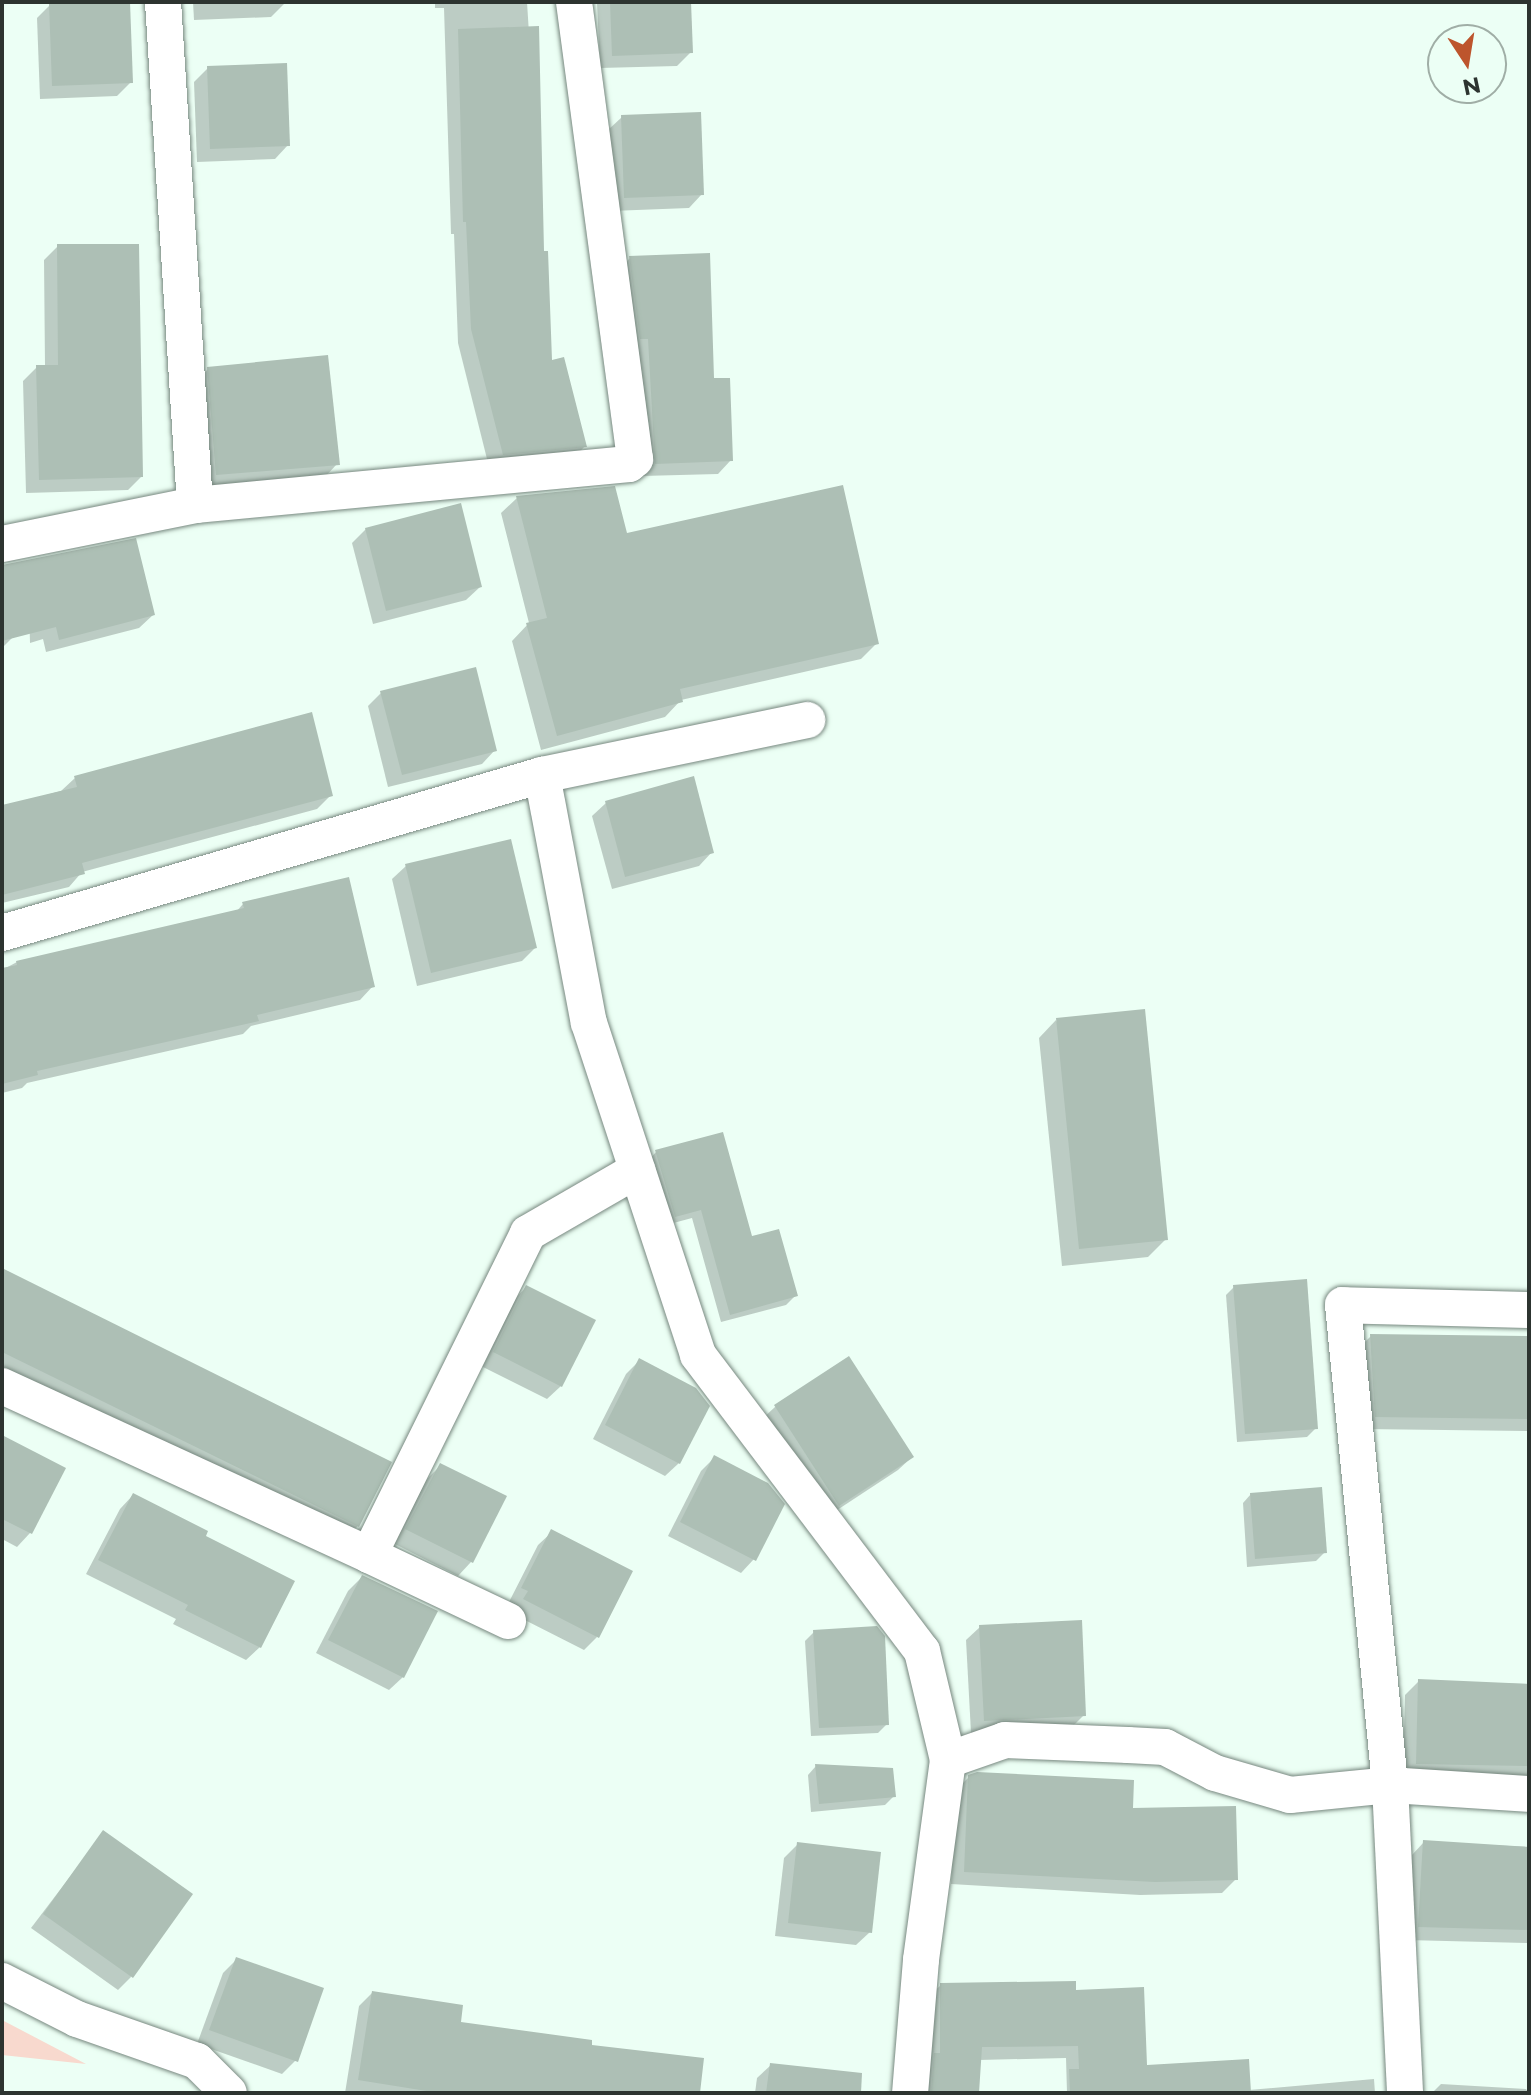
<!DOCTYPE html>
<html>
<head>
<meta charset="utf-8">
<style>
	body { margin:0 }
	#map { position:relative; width:1531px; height:2095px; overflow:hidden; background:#ecfff5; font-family:Montserrat,sans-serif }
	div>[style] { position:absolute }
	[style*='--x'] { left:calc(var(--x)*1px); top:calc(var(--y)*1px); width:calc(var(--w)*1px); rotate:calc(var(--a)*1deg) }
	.green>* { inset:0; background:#f8d9ce }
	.shadow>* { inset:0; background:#0003 }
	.building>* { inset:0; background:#adbfb5 }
	.roads { filter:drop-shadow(0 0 2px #77887f) drop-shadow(0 0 2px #77887f) }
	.minor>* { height:36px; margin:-18px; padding:0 18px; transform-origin:18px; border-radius:18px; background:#fff }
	span { translate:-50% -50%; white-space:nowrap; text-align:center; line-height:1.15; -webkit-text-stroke:7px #ecfff5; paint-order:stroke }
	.frame { position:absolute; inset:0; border:4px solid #2d3430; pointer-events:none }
	.north { position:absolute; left:1427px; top:24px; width:80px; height:80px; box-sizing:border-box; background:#ecfff5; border:2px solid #a0aea6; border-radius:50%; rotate:168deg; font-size:22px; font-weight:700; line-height:32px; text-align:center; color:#2d3430 }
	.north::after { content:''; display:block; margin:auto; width:28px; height:36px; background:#bd552d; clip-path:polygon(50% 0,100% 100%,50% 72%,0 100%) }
</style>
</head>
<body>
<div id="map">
	<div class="green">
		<i style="clip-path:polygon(2px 2020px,86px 2064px,2px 2055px)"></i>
	</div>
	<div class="shadow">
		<i style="clip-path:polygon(193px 2px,285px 2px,285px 3px,271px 17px,194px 20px)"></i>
		<i style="clip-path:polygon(435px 2px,527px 2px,550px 363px,585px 446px,572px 460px,489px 467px,458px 343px,454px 234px,451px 234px,444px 8px,435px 8px)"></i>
		<i style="clip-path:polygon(597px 2px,689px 2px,691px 52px,677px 66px,600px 68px)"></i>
		<i style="clip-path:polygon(50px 5px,131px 82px,117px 96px,40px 99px,37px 18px)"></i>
		<i style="clip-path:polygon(208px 68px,288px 145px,275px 159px,197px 162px,194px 82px)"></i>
		<i style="clip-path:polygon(622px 117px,702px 194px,689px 208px,611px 211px,608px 130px)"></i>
		<i style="clip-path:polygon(58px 246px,141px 477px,128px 490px,26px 493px,23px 381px,37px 367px,45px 367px,44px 260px)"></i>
		<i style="clip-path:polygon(630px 258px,712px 380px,731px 460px,718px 474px,642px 476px,617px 272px)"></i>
		<i style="clip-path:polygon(208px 369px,337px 464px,324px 478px,203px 488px,195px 383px)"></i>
		<i style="clip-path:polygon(517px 498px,626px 536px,877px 643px,861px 659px,681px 700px,665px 717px,541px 750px,512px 641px,529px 623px,501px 513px)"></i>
		<i style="clip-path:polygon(366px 529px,480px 587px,466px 600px,373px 624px,352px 543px)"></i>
		<i style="clip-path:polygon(28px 573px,153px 615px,139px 628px,46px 652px,43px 639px,30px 643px)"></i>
		<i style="clip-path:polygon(2px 591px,13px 637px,2px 648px)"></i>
		<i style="clip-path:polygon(381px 693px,495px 750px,482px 764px,388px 787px,368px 706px)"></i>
		<i style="clip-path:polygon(75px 778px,331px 795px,317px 809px,82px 872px,69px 887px,2px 903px,2px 807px,61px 791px)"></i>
		<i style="clip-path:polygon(606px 803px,712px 852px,699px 866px,612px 889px,592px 816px)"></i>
		<i style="clip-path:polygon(406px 866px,535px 948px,522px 961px,417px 986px,392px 879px)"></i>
		<i style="clip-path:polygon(243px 904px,373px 986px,360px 1000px,251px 1026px,243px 1034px,27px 1083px,22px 1088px,2px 1093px,2px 970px,17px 962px,236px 912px)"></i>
		<i style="clip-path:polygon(1056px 1020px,1166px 1239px,1148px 1257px,1062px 1266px,1039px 1038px)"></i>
		<i style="clip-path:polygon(656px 1152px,751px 1238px,795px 1296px,786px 1305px,721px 1322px,692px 1218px,666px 1225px,648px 1161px)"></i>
		<i style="clip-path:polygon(2px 1270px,358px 1526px,344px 1540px,2px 1371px)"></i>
		<i style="clip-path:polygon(526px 1287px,561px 1386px,547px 1399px,481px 1366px,513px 1301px)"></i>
		<i style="clip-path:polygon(1234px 1287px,1316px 1428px,1307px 1437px,1237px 1442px,1226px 1295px)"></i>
		<i style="clip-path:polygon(1371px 1336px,1529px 1338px,1529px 1431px,1362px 1429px,1357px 1350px)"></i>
		<i style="clip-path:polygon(848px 1359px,912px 1457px,898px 1470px,825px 1518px,761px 1420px,775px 1407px)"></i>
		<i style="clip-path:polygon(639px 1361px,679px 1463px,665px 1476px,593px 1439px,626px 1374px)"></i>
		<i style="clip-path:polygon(2px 1438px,64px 1469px,30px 1533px,17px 1547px,2px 1539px)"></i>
		<i style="clip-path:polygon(714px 1458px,754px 1559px,741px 1573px,668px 1536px,701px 1471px)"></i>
		<i style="clip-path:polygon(441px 1465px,471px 1562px,458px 1576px,393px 1543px,427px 1479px)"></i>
		<i style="clip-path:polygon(1251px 1494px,1325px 1552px,1316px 1561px,1247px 1567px,1243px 1503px)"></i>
		<i style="clip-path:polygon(133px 1495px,260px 1647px,246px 1660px,173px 1624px,176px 1619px,86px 1574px,120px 1509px)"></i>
		<i style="clip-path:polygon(552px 1532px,597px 1637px,584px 1650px,511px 1613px,516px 1605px,509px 1602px,538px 1545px)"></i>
		<i style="clip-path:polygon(362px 1577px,403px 1677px,389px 1690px,316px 1653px,348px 1591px)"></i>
		<i style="clip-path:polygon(980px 1627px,1084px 1715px,1071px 1728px,971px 1733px,966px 1640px)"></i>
		<i style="clip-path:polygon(814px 1632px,887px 1724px,878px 1733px,811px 1736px,805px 1641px)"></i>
		<i style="clip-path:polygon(1419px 1681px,1529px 1684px,1529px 1780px,1403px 1776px,1405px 1695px)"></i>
		<i style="clip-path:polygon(816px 1766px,894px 1796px,885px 1805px,811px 1812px,808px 1775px)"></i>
		<i style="clip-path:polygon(969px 1777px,1131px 1810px,1236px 1879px,1222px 1893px,1140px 1895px,951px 1884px,955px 1791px)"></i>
		<i style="clip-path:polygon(104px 1832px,131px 1977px,118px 1990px,31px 1928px)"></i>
		<i style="clip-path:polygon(1424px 1842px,1529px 1847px,1529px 1943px,1406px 1940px,1411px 1856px)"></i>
		<i style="clip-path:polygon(798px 1844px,870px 1932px,856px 1945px,775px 1936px,784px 1858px)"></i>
		<i style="clip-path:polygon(236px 1960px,296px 2060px,282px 2074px,197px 2044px,223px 1973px)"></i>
		<i style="clip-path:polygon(941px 1985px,1074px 1992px,1145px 2067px,1249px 2090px,1374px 2079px,1375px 2093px,1067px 2093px,1066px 2058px,979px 2060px,977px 2093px,920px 2093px,927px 1998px)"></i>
		<i style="clip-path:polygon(372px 1993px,458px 2023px,589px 2047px,698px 2093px,345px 2093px,359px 2006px)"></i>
		<i style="clip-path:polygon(771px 2065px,849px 2093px,755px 2093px,757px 2078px)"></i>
		<i style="clip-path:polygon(1441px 2084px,1526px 2089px,1529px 2093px,1432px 2093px)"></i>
	</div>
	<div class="building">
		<i style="clip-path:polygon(130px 2px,133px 83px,52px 86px,49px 3px)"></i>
		<i style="clip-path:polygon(610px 2px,691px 2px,693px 53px,612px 56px)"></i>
		<i style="clip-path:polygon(539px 26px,544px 251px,548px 251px,552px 360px,564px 357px,587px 447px,503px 455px,471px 329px,466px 222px,463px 222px,458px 29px)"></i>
		<i style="clip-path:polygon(287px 63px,290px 146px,210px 149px,207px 66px)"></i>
		<i style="clip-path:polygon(701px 112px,704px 195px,624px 198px,621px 115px)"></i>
		<i style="clip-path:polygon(57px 244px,139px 244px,143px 477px,39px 480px,36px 365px,58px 365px)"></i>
		<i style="clip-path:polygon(710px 253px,714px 378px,730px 378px,733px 461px,655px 464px,648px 339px,640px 339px,629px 256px)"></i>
		<i style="clip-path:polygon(328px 355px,340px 465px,216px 475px,207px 367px)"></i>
		<i style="clip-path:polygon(843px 485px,879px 644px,680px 689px,683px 702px,557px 736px,526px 623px,547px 618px,516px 496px,615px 486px,627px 533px)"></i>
		<i style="clip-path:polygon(461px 503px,482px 587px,386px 611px,365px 528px)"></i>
		<i style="clip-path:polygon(136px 538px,155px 615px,59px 640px,56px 627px,2px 641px,2px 565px)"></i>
		<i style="clip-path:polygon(476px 667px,497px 751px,402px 775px,380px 691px)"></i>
		<i style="clip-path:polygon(312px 712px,333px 796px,82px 863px,85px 874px,2px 895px,2px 805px,77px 787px,74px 776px)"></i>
		<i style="clip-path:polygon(694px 776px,714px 853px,625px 877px,605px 801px)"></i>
		<i style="clip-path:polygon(511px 839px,537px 948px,431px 973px,405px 864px)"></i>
		<i style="clip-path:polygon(349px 877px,375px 987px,257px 1015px,259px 1021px,37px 1071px,38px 1075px,2px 1084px,2px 968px,17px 965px,16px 961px,244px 908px,242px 902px)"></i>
		<i style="clip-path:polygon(1145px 1009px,1168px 1240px,1079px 1249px,1056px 1018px)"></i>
		<i style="clip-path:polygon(723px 1132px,752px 1236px,779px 1229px,798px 1296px,730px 1315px,701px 1210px,675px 1217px,655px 1150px)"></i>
		<i style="clip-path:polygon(2px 1268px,392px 1462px,359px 1527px,2px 1352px)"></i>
		<i style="clip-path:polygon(1307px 1279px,1318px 1429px,1245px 1434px,1233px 1285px)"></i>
		<i style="clip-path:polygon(526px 1285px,596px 1320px,562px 1387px,493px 1352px)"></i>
		<i style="clip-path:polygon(1370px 1334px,1529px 1336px,1529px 1419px,1375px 1417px)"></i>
		<i style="clip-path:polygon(849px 1356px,914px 1457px,839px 1506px,774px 1405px)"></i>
		<i style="clip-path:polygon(639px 1358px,696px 1388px,710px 1406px,680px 1464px,605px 1425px)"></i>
		<i style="clip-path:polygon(2px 1435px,66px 1468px,32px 1534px,2px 1519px)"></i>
		<i style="clip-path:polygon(714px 1455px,768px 1483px,785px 1504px,756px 1561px,680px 1522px)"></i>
		<i style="clip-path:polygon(440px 1463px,507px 1496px,473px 1563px,405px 1529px)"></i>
		<i style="clip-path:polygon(1322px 1487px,1327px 1553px,1255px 1559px,1250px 1493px)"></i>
		<i style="clip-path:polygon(133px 1493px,208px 1531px,206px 1536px,295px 1581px,261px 1648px,185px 1610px,188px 1605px,98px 1560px)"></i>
		<i style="clip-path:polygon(551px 1529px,633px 1571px,599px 1638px,523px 1599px,528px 1591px,521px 1588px)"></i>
		<i style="clip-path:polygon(362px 1575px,438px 1611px,404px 1678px,328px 1640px)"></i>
		<i style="clip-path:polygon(1082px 1620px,1086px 1716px,984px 1721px,979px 1625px)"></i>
		<i style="clip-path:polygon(877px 1626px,885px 1636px,889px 1725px,819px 1728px,813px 1630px)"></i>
		<i style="clip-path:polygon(1418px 1679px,1529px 1684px,1529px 1766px,1416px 1764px)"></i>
		<i style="clip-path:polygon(815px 1764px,893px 1768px,896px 1797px,819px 1804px)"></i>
		<i style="clip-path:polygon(977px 1772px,1134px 1780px,1133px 1808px,1236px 1806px,1238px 1880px,1155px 1882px,964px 1872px,968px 1775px)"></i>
		<i style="clip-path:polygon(103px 1830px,193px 1894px,133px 1978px,43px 1914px)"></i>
		<i style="clip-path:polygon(1423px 1840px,1529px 1847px,1529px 1930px,1418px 1927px)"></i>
		<i style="clip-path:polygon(797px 1842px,881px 1852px,872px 1933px,788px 1923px)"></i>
		<i style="clip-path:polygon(236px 1957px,324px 1988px,298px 2062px,209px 2030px)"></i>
		<i style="clip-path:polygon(1076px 1981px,1076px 1990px,1144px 1987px,1147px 2065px,1249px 2059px,1251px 2093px,1070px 2093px,1069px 2069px,1079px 2069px,1078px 2046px,982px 2047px,979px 2093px,931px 2093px,934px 2053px,940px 2053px,940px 1983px)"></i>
		<i style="clip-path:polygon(372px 1991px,463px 2005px,461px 2022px,592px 2040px,592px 2045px,704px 2058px,700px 2093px,439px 2093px,358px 2080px)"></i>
		<i style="clip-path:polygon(770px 2063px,862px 2073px,861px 2093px,766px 2093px)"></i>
	</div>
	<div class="roads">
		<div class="minor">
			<i style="--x:163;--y:2;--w:504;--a:86.36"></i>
			<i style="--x:2;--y:544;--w:197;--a:-11.4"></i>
			<i style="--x:195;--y:505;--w:436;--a:-5.4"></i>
			<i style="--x:629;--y:464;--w:8;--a:-40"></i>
			<i style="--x:635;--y:459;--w:461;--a:-97.6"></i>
			<i style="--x:542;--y:775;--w:252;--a:79.3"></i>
			<i style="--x:589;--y:1023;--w:349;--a:71.8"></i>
			<i style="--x:698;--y:1355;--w:371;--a:52.9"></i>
			<i style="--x:922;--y:1651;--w:112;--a:76.6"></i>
			<i style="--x:948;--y:1760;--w:202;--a:97.7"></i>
			<i style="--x:921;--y:1960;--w:133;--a:94.7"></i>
			<i style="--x:2;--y:933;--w:563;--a:-16.31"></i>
			<i style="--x:542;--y:775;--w:271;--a:-11.7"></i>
			<i style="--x:1529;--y:1310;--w:186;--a:-178.5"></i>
			<i style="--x:1343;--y:1305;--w:482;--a:84.4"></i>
			<i style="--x:1390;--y:1785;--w:139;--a:3.7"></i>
			<i style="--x:2;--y:1386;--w:404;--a:24.7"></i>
			<i style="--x:369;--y:1555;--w:359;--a:-63.7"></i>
			<i style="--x:528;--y:1233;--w:126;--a:-30"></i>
			<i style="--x:369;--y:1555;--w:154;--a:25.4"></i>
			<i style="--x:948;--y:1760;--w:60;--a:-19.3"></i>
			<i style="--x:1005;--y:1740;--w:123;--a:2.3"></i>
			<i style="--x:1128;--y:1745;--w:37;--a:3"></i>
			<i style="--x:1165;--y:1747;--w:56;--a:27.5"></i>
			<i style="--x:1215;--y:1773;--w:78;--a:16.3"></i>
			<i style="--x:1290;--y:1795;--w:100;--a:-5.7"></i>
			<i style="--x:1390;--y:1785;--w:308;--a:87.2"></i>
			<i style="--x:2;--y:1981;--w:84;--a:26.9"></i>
			<i style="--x:77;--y:2019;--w:127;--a:19.3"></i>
			<i style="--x:197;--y:2061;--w:45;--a:45"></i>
		</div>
	</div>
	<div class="frame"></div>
	<div class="north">N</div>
</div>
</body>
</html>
